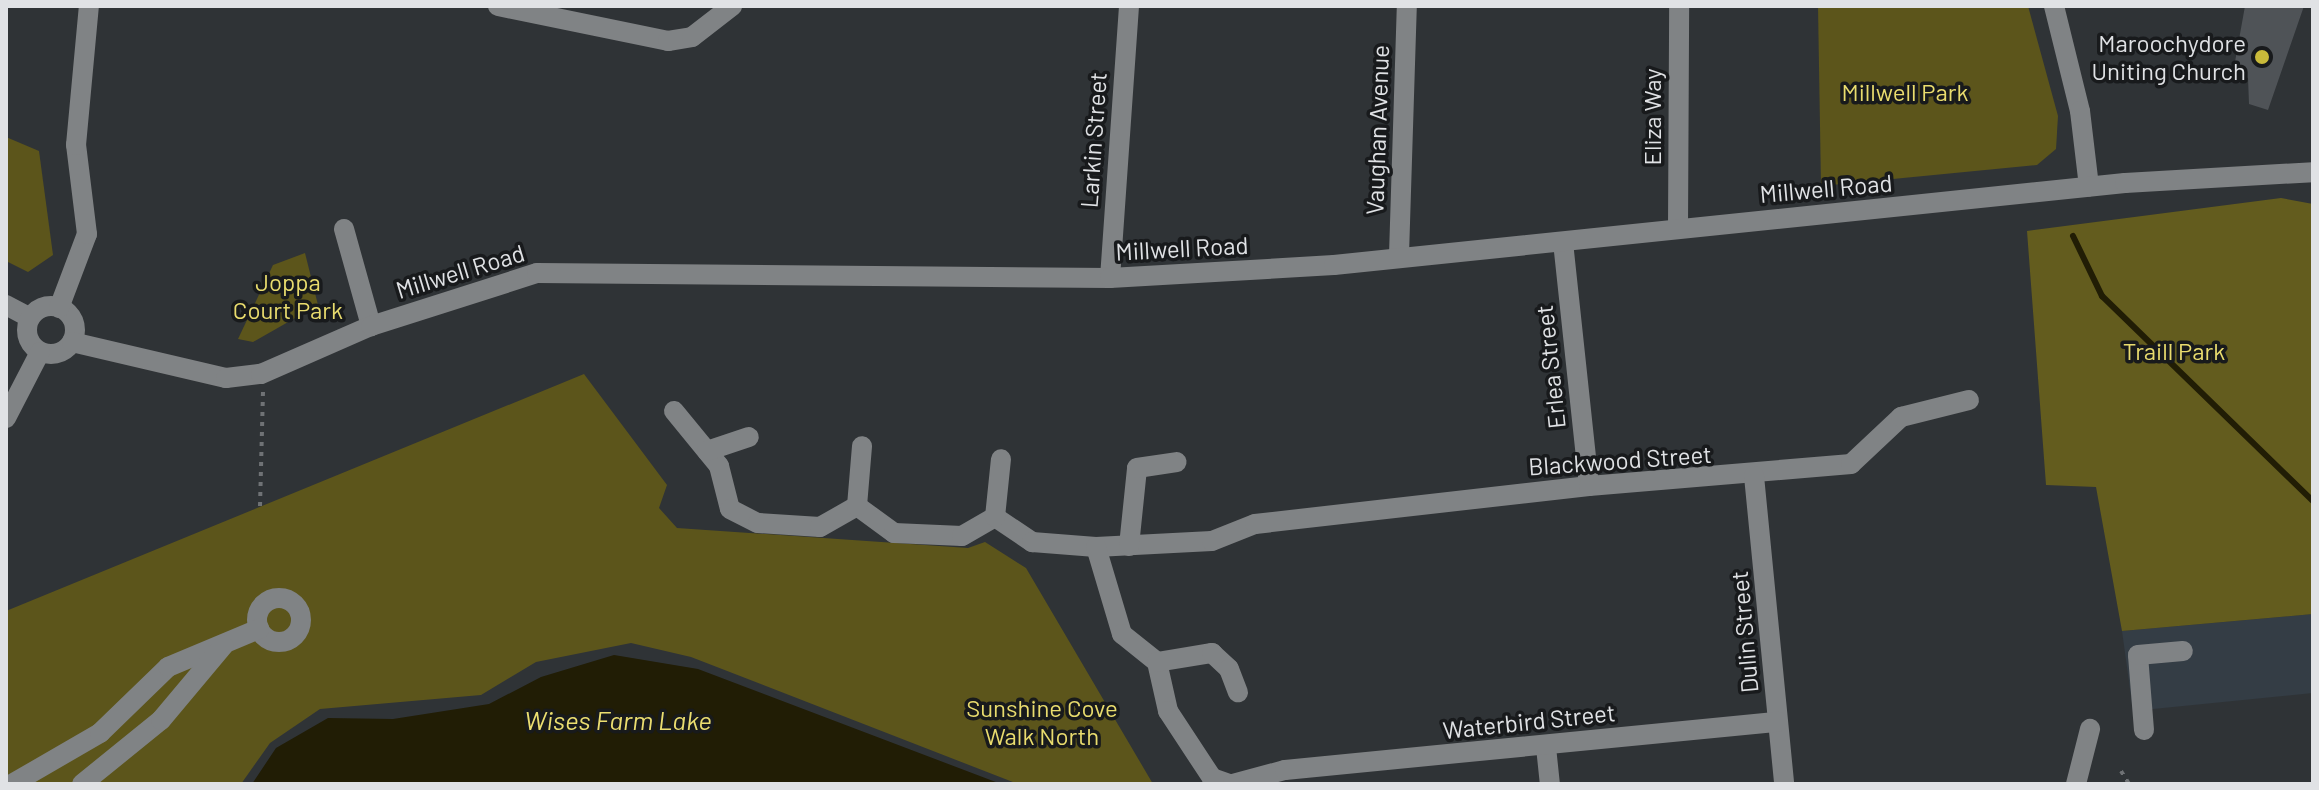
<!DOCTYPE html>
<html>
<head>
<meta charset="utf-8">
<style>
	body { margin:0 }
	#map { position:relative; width:2319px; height:790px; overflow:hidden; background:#2f3336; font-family:Barlow,sans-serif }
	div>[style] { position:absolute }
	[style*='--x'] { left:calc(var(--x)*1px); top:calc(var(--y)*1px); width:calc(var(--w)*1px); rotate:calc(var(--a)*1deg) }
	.built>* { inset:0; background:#343d45 }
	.green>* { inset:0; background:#5c551b }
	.forest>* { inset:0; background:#635c1e }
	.water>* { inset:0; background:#211d05 }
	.stream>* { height:6px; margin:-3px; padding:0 3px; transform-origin:3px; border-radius:3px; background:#211d05 }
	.building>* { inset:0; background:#4f5357 }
	.path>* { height:4px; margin-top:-2px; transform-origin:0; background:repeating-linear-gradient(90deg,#6f7275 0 4px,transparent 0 10px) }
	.minor>* { height:20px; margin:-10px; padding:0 10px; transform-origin:10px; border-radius:10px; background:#808385 }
	.minor>.ring { margin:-10px; padding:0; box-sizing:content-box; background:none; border:20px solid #808385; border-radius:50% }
	.dots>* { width:22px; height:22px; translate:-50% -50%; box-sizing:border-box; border:4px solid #181a1c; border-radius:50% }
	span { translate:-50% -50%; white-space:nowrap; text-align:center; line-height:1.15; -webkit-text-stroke:7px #181a1c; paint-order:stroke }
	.poi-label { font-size:24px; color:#e0e2e5 }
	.right { translate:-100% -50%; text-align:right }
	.park-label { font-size:24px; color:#e9dc6e }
	.street-label { font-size:24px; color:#e0e2e5 }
	.water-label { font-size:26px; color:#ebde70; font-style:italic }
	.frame { position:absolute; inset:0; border:8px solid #e0e2e5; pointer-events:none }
</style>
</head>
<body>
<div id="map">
	<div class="built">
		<i style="clip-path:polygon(2313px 614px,2313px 693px,2133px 711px,2122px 631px)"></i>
	</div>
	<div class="green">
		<i style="clip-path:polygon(1818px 6px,2028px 6px,2058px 116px,2056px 149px,2037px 165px,1821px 186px)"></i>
		<i style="clip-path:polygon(6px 137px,39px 151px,53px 255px,28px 272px,6px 261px)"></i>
		<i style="clip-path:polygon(305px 253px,318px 305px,253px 342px,238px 339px,273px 265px)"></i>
		<i style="clip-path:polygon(584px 374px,667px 485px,659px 508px,677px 528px,968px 548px,985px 542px,1026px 568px,1153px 784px,1018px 784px,691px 657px,631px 643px,536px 662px,481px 695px,320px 709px,270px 743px,241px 784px,6px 784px,6px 611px)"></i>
	</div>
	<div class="forest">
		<i style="clip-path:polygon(2281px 198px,2313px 204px,2313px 614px,2122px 631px,2096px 487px,2046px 485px,2027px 231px)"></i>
	</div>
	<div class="water">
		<i style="clip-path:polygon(614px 655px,698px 669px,1001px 784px,252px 784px,276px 748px,328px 718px,393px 719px,489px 704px,541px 677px)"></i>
	</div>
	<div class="stream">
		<i style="--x:2073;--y:236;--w:67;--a:64.2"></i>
		<i style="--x:2102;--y:296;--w:294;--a:44.2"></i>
	</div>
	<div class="building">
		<i style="clip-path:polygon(2245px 6px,2304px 6px,2268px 110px,2249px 104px,2248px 78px,2233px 73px)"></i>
	</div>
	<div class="path">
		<i style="--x:260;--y:506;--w:114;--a:-88.5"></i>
		<i style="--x:2121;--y:771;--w:15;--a:58"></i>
	</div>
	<div class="minor">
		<i style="--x:498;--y:6;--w:174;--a:11.6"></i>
		<i style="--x:668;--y:41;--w:24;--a:-9"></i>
		<i style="--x:692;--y:37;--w:51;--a:-37.8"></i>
		<i style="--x:2054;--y:6;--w:108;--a:76.1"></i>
		<i style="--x:2080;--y:111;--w:76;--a:83.2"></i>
		<i style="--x:1678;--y:228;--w:222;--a:-89.7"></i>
		<i style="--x:344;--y:229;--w:101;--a:74.4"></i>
		<i style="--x:1563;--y:242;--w:245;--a:83.9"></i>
		<i style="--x:1399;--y:255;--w:249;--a:-88.2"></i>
		<i style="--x:1110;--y:278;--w:273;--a:-86"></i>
		<i style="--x:6;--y:305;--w:27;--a:28"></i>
		<i class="ring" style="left:27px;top:306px;width:28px;height:28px"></i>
		<i style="--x:59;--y:308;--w:79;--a:-69.3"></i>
		<i style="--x:87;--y:234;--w:90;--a:-97"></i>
		<i style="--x:76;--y:145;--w:140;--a:-84.7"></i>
		<i style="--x:72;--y:342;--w:158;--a:13.2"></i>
		<i style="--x:226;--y:378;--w:35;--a:-7"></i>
		<i style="--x:261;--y:374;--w:120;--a:-23.6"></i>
		<i style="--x:371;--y:326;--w:174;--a:-17.7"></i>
		<i style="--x:537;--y:273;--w:573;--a:0.5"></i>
		<i style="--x:1110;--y:278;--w:224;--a:-3.3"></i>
		<i style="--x:1334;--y:265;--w:795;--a:-5.92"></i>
		<i style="--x:2125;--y:183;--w:188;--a:-3.3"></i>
		<i style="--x:674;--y:411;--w:71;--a:50.7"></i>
		<i style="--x:719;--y:466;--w:44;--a:75.7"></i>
		<i style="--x:730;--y:509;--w:31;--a:27"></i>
		<i style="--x:758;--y:523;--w:62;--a:3.7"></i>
		<i style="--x:820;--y:527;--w:43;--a:-29.6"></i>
		<i style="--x:857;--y:506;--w:46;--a:36.1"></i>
		<i style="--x:894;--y:533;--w:68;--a:2.5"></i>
		<i style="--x:962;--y:536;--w:38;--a:-30"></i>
		<i style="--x:995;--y:517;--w:45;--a:34"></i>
		<i style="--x:1032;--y:542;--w:64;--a:4.5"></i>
		<i style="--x:1096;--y:547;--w:116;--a:-3"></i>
		<i style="--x:1212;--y:541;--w:46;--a:-21.6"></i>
		<i style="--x:1255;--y:524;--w:336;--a:-6.5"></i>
		<i style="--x:1589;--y:486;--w:263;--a:-4.8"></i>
		<i style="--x:1851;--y:464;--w:69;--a:-43.2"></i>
		<i style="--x:1901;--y:417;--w:70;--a:-14"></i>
		<i style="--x:6;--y:418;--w:74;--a:-62.7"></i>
		<i style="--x:707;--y:451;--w:44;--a:-18.4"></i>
		<i style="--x:1754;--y:476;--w:309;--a:84.4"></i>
		<i style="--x:857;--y:506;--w:60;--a:-85.2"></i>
		<i style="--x:995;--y:517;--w:58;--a:-84.1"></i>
		<i style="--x:1129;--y:546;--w:78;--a:-84.1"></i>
		<i style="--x:1137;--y:468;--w:40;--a:-8.5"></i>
		<i style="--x:1096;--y:547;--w:91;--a:73.4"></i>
		<i style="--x:1122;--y:634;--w:45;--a:38.7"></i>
		<i style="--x:1157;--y:662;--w:50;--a:77.3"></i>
		<i style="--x:1168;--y:711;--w:80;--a:56.7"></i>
		<i style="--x:1212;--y:778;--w:18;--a:19"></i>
		<i class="ring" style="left:257px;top:598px;width:24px;height:24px"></i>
		<i style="--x:1157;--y:662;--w:56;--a:-9.3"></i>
		<i style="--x:1212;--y:653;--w:23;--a:43"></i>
		<i style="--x:1229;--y:669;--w:25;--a:69"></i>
		<i style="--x:2144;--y:730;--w:75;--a:-94.6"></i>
		<i style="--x:2138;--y:655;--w:45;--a:-5.1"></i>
		<i style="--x:1546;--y:747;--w:37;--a:84"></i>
		<i style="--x:12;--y:784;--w:102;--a:-30.1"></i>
		<i style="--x:100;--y:733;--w:95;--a:-44.1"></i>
		<i style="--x:168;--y:667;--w:99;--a:-22.7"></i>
		<i style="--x:82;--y:784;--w:102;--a:-39"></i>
		<i style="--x:161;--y:720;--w:97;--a:-50"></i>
		<i style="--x:1233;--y:784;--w:54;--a:-15.1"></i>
		<i style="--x:1285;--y:770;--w:495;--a:-5.6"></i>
		<i style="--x:2076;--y:784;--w:57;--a:-75.7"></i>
	</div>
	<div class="dots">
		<i style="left:2262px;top:57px;background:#c9ba3a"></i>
	</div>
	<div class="poi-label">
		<span class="right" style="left:2246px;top:57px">Maroochydore<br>Uniting Church</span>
	</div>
	<div class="park-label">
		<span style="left:1905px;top:92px">Millwell Park</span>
		<span style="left:288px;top:296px">Joppa<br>Court Park</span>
		<span style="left:2174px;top:351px">Traill Park</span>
		<span style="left:1042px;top:722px">Sunshine Cove<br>Walk North</span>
	</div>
	<div class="street-label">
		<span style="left:1652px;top:117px;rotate:-90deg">Eliza Way</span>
		<span style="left:1377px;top:130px;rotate:-88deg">Vaughan Avenue</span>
		<span style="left:1093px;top:140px;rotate:-86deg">Larkin Street</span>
		<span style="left:1826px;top:188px;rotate:-5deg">Millwell Road</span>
		<span style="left:1182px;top:248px;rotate:-3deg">Millwell Road</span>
		<span style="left:460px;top:271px;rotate:-17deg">Millwell Road</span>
		<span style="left:1550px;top:367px;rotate:-96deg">Erlea Street</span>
		<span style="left:1620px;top:460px;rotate:-4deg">Blackwood Street</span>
		<span style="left:1744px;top:632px;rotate:-95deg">Dulin Street</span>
		<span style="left:1529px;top:721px;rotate:-6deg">Waterbird Street</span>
	</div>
	<div class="water-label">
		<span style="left:618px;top:720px">Wises Farm Lake</span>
	</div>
	<div class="frame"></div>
</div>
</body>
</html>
